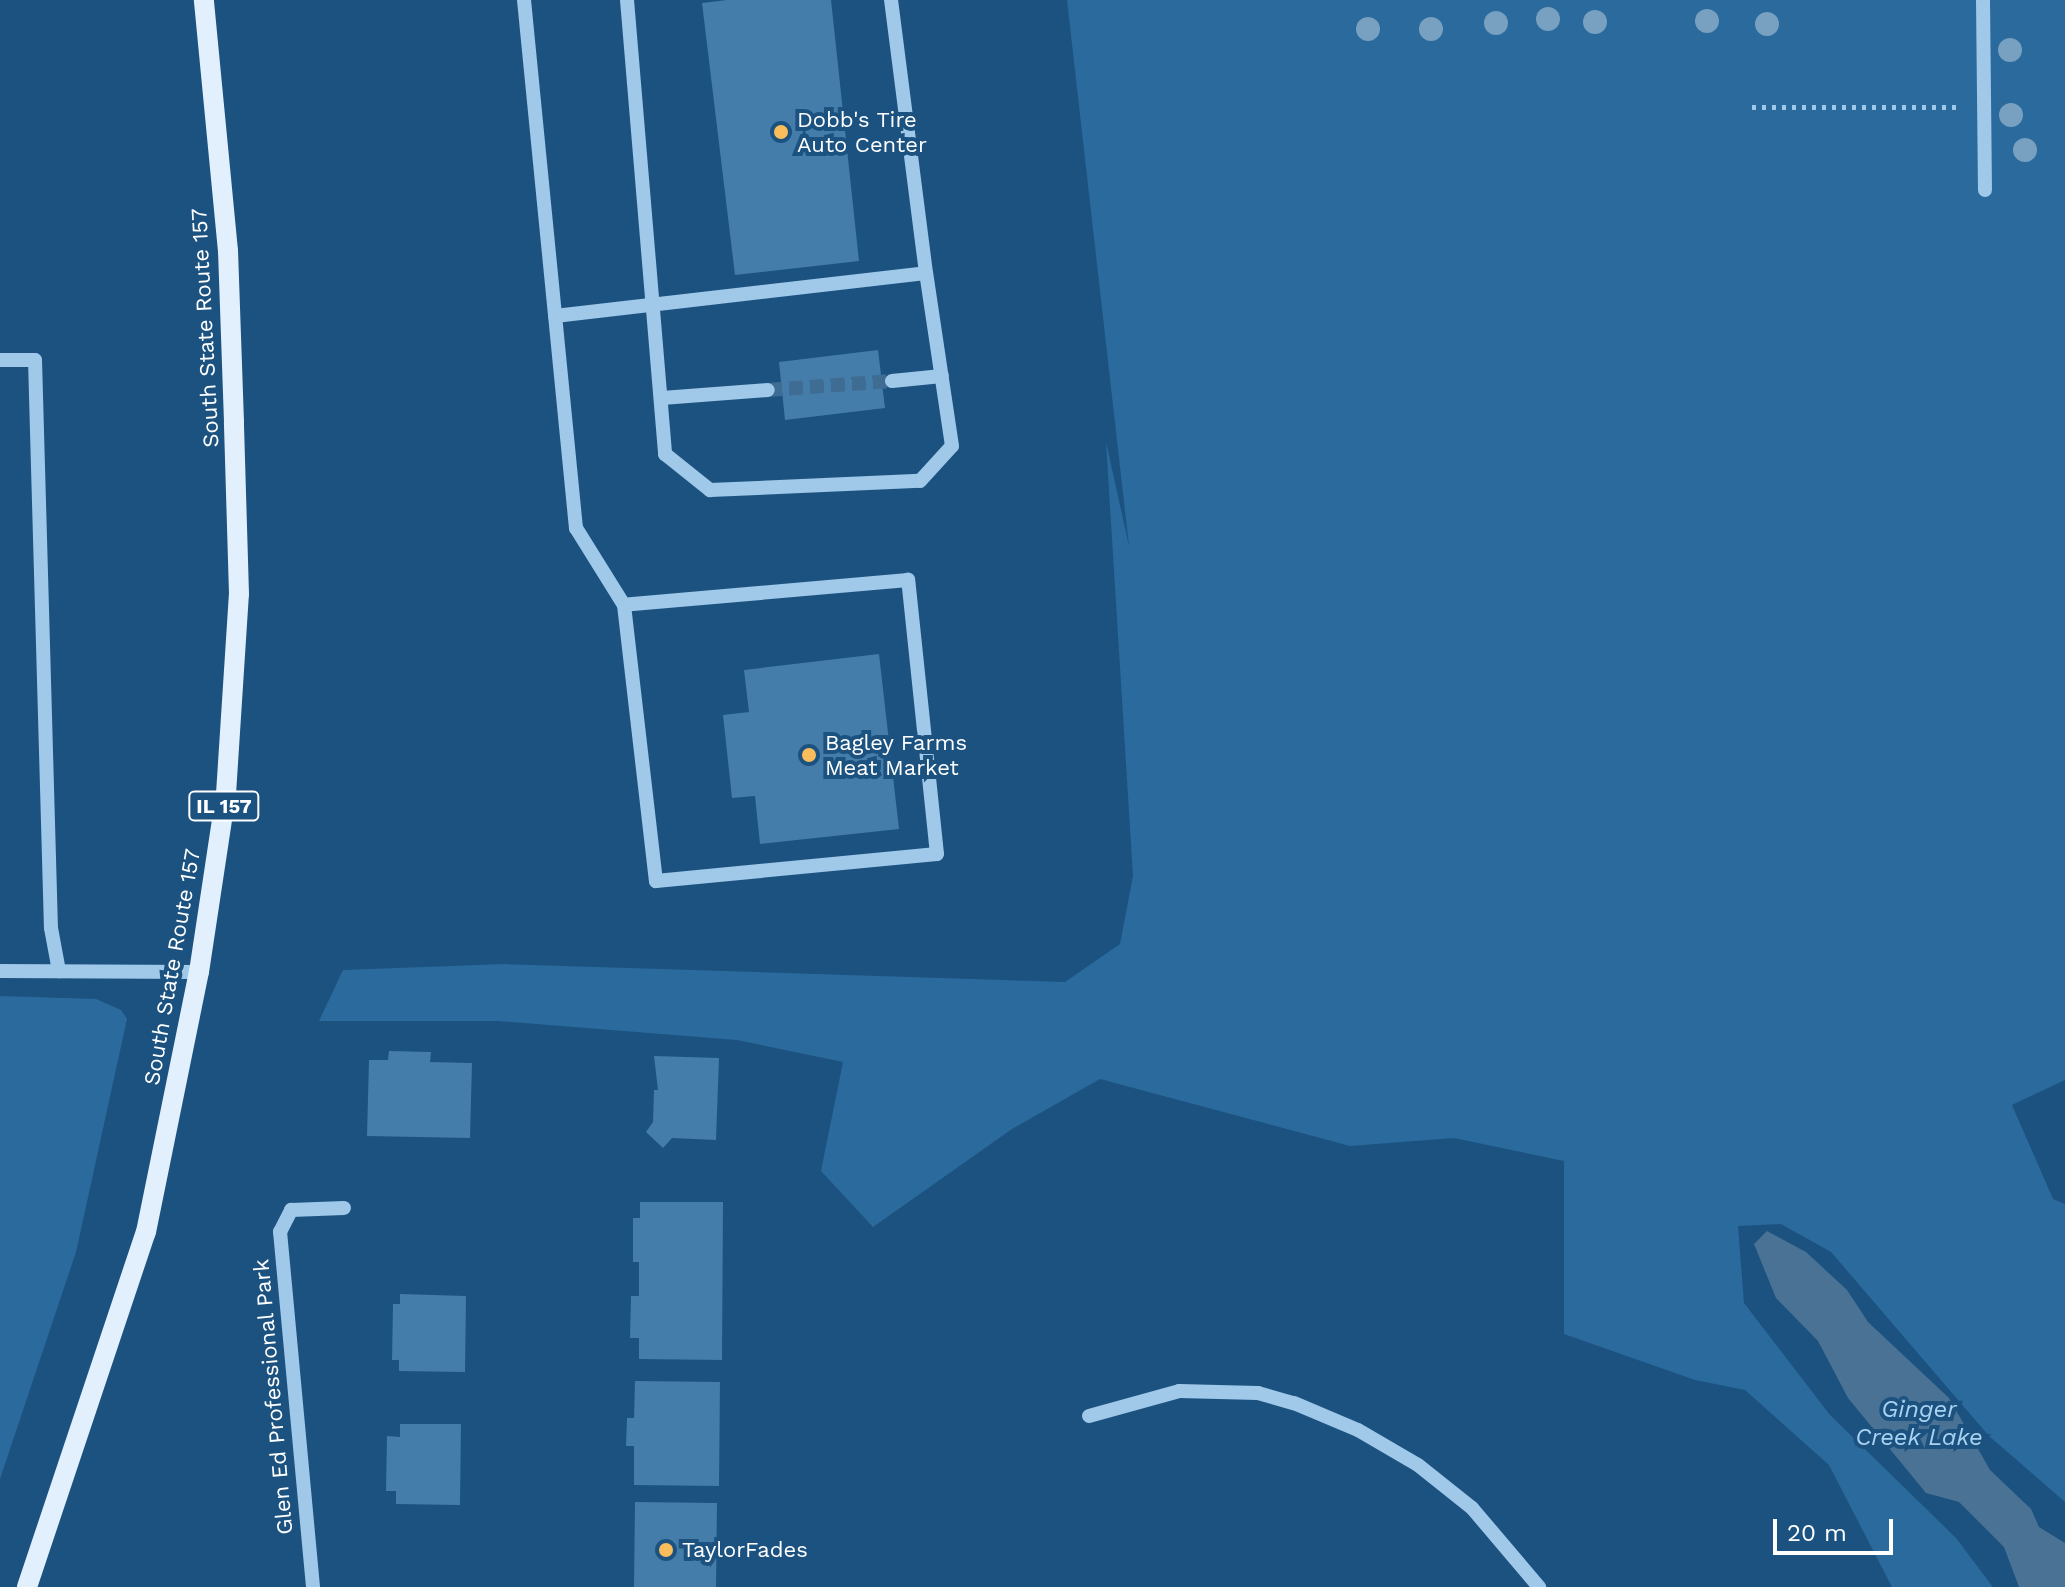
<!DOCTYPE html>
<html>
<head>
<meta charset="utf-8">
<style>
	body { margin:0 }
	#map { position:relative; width:2065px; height:1587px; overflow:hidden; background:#1c5280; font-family:"Work Sans",sans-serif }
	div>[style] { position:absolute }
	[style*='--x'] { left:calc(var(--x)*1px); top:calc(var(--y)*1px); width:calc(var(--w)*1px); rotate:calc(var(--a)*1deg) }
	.green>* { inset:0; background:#2b6a9d }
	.water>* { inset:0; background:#4a7294 }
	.building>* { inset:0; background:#447caa }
	.minor-tunnel>* { height:14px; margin-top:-7px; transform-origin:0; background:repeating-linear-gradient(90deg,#3e6c93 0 14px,transparent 0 21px) }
	.path>* { height:5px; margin-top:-2.5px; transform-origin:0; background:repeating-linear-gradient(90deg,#9fc8e9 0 4px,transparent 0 10px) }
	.minor>* { height:14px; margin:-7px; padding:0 7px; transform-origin:7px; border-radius:7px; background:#9fc8e9 }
	.major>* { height:20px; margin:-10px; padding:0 10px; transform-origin:10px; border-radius:10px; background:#e2f0fe }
	.trees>* { width:24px; height:24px; margin:-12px; border-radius:50%; background:#78a0c1 }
	.dots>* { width:22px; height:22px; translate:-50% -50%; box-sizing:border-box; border:4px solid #1c5280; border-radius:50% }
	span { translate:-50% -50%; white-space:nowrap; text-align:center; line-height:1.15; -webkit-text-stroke:8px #1c5280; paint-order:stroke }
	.shield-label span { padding:2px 6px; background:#1c5280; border:2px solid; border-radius:6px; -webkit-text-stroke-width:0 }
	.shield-label { font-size:20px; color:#fff; font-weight:700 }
	.poi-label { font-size:22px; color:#fff }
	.left { translate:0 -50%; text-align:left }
	.street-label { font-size:22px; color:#fff }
	.water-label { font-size:24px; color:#aad2f1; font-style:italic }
	.scale { position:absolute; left:1773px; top:1519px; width:120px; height:36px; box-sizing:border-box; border:4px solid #fff; border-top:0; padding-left:10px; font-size:24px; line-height:28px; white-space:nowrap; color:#fff; -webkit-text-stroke:6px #1c5280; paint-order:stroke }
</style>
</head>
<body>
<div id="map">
	<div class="green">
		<i style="clip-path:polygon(1067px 0,2065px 0,2065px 1080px,2012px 1105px,2053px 1199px,2065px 1204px,2065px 1502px,1989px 1436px,1831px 1252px,1781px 1224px,1738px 1226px,1744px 1303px,1830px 1415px,1956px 1538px,1993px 1587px,1892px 1587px,1829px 1465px,1745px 1390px,1695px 1380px,1564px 1334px,1564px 1161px,1454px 1138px,1350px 1146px,1100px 1079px,1012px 1129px,873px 1227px,821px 1171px,843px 1062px,737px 1040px,497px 1021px,319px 1021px,343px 970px,504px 964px,1065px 982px,1120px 944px,1133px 876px,1106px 442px,1129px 546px)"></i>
		<i style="clip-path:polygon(0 996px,96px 999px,121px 1010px,127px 1019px,76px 1252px,0 1479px)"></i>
	</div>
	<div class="water">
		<i style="clip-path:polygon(1767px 1231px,1806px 1252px,1847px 1290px,1868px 1322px,1949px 1398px,1990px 1470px,2031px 1509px,2039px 1527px,2065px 1543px,2065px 1587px,2019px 1587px,2004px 1547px,1959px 1502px,1926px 1493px,1848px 1398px,1818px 1341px,1776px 1298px,1754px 1244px)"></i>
	</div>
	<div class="building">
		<i style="clip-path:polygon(727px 0,831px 0,859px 261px,735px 275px,702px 3px)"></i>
		<i style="clip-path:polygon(878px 350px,885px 408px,785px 420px,779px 362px)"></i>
		<i style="clip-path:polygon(879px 654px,899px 829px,760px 844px,755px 796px,732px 798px,723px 715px,749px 712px,744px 670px)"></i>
		<i style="clip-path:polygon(389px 1051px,431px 1052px,430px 1062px,472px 1063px,470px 1138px,367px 1136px,369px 1060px,388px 1060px)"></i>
		<i style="clip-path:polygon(654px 1056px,719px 1058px,716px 1140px,672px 1138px,663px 1148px,646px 1132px,653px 1122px,654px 1090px,658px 1090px)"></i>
		<i style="clip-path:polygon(640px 1202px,723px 1202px,722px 1360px,639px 1359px,639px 1338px,630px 1338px,631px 1296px,639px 1296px,639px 1262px,633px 1262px,633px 1218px,640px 1218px)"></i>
		<i style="clip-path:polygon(400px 1294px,466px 1296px,465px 1372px,399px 1371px,399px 1360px,392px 1360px,393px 1304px,400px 1304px)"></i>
		<i style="clip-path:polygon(635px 1381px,720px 1382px,719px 1486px,634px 1485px,634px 1446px,626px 1446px,627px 1418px,634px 1418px)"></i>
		<i style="clip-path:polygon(400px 1424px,461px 1424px,460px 1505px,396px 1504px,396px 1491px,386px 1491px,387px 1436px,400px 1437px)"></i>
		<i style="clip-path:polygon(635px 1502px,717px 1503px,716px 1587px,634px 1587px)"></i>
	</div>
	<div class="minor-tunnel">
		<i style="--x:768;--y:390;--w:124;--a:-4.2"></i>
	</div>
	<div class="path">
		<i style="--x:1752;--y:107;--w:207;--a:0"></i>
	</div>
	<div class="minor">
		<i style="--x:524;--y:0;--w:531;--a:84.38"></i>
		<i style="--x:576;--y:528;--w:91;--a:58.1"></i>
		<i style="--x:624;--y:605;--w:278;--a:83.4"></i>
		<i style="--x:656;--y:881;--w:282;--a:-5.5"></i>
		<i style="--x:937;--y:854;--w:276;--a:-96"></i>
		<i style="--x:908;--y:580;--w:285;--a:175"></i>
		<i style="--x:627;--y:0;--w:456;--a:85.2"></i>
		<i style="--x:665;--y:454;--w:58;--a:38.7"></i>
		<i style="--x:710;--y:490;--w:210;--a:-2.5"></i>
		<i style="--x:920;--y:481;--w:47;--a:-47.6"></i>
		<i style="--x:952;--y:446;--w:175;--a:-98.5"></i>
		<i style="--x:1983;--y:0;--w:190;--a:89.4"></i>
		<i style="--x:555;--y:316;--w:373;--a:-6.6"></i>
		<i style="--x:926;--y:273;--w:275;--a:-97.3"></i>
		<i style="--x:0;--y:360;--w:35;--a:0"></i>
		<i style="--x:35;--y:360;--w:568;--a:88.39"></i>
		<i style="--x:51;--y:928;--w:44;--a:79.5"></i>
		<i style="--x:892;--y:381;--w:50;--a:-5.7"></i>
		<i style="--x:662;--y:398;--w:106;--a:-4.3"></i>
		<i style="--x:0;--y:971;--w:199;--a:0.3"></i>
		<i style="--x:1089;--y:1416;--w:93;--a:-15.5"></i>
		<i style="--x:1179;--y:1391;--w:79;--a:1.5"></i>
		<i style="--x:1258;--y:1393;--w:37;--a:16"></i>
		<i style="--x:1294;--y:1403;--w:69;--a:22.9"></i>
		<i style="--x:1358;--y:1430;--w:69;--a:30.3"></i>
		<i style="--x:1418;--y:1465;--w:69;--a:38.5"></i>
		<i style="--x:1472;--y:1508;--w:104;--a:49.7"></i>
		<i style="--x:313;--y:1587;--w:357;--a:-95.3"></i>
		<i style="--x:280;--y:1232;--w:25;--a:-63"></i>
		<i style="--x:291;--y:1210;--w:53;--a:-2.2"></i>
	</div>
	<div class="major">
		<i style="--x:27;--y:1587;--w:374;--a:-71.5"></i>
		<i style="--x:146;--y:1232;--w:265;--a:-78.5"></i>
		<i style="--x:199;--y:972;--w:180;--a:-81.4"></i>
		<i style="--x:226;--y:794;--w:200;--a:-86.3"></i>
		<i style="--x:239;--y:594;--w:172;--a:-91.7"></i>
		<i style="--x:234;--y:422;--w:171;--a:-92"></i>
		<i style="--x:228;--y:251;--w:252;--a:-95.5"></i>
	</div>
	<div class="trees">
		<i style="left:1548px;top:19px"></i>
		<i style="left:1707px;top:21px"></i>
		<i style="left:1595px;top:22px"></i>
		<i style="left:1496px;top:23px"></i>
		<i style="left:1767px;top:24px"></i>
		<i style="left:1368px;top:29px"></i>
		<i style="left:1431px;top:29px"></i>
		<i style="left:2010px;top:50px"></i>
		<i style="left:2011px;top:115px"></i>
		<i style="left:2025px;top:150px"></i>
	</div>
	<div class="dots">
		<i style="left:781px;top:132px;background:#fabd5c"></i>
		<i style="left:809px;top:755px;background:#fabd5c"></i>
		<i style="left:666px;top:1550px;background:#fabd5c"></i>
	</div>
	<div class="shield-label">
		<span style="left:224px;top:806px">IL 157</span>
	</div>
	<div class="poi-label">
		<span class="left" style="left:797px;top:132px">Dobb's Tire<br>Auto Center</span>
		<span class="left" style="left:825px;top:755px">Bagley Farms<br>Meat Market</span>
		<span class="left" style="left:682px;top:1550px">TaylorFades</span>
	</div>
	<div class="street-label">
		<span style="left:205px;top:328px;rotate:-93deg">South State Route 157</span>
		<span style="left:172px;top:967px;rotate:-80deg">South State Route 157</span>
		<span style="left:273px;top:1397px;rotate:-95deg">Glen Ed Professional Park</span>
	</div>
	<div class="water-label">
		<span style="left:1919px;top:1424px">Ginger<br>Creek Lake</span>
	</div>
	<div class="scale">20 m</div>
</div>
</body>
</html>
